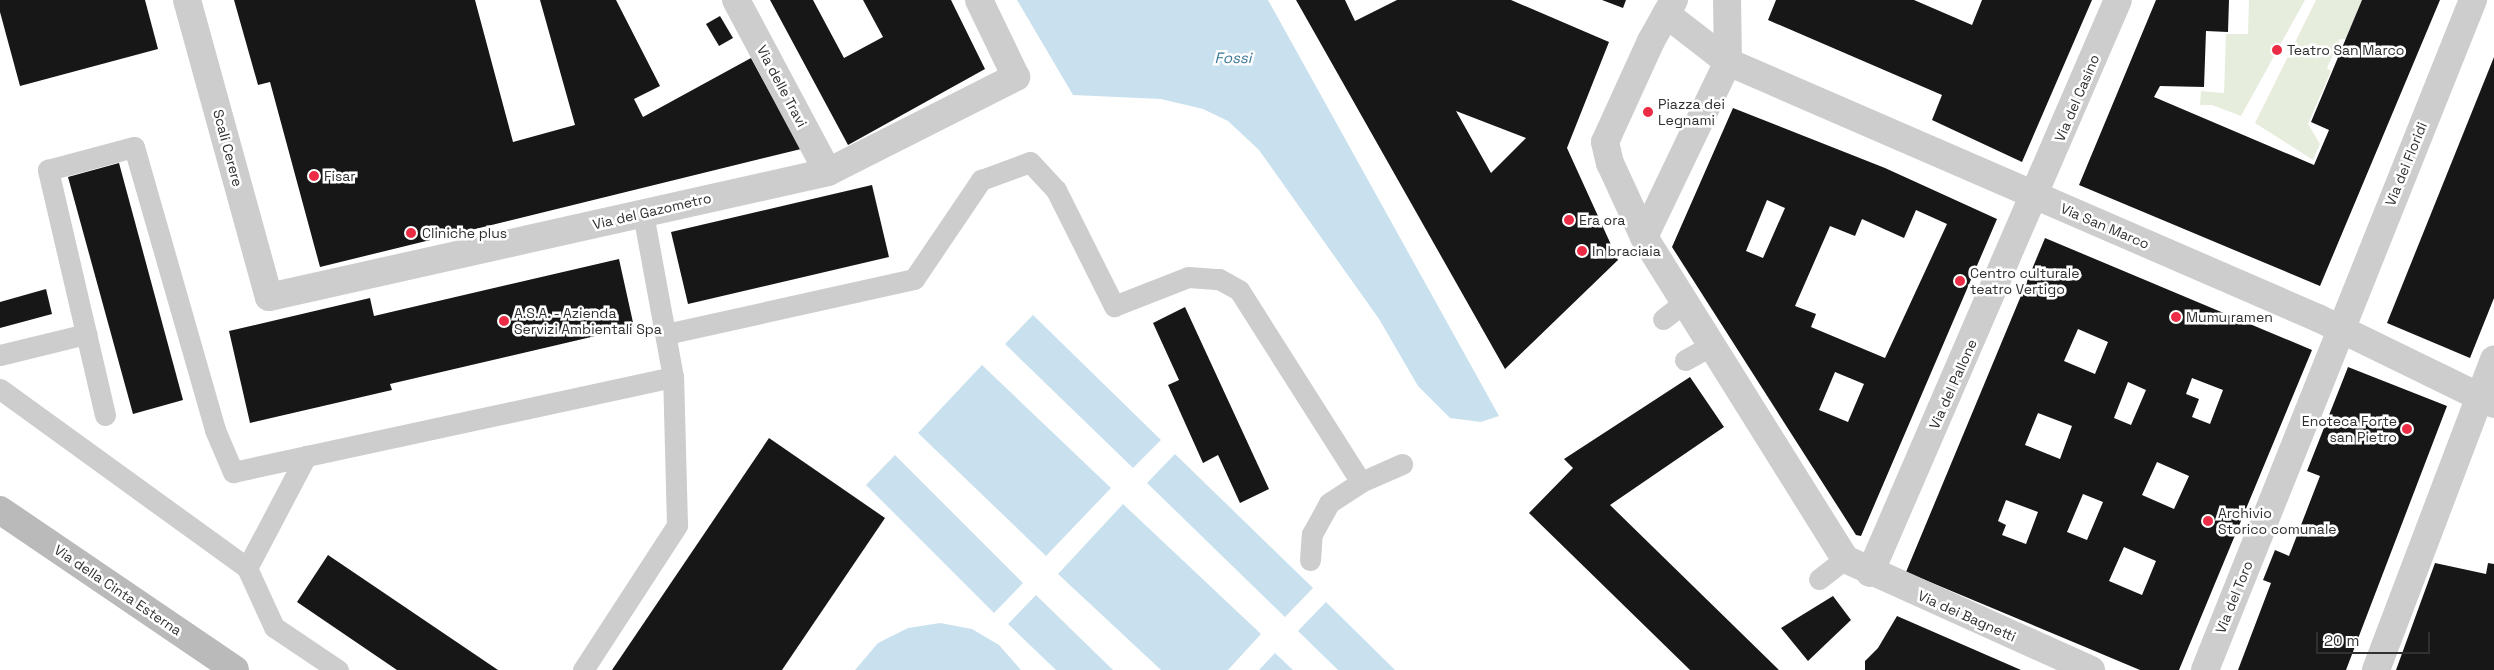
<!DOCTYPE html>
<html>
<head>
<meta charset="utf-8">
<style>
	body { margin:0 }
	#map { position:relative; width:2494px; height:670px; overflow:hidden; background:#fff; font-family:"Space Grotesk",sans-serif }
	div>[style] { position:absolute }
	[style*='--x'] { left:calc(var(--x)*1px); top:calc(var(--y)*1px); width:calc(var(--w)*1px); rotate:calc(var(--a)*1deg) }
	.green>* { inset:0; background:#e7eddd }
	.water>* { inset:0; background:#c9e1ee }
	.building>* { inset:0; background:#171717 }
	.lane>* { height:21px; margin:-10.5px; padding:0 10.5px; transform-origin:10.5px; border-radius:10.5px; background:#cdcdcd }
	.street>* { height:28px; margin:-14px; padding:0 14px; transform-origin:14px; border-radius:14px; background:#cdcdcd }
	.secondary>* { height:28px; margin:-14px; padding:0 14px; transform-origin:14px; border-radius:14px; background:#bababa }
	.dots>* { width:14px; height:14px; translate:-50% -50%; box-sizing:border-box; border:2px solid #fff; border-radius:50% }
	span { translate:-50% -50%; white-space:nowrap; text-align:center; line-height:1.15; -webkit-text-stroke:5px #fff; paint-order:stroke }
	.poi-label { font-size:14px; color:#303030 }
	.left { translate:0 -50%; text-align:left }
	.right { translate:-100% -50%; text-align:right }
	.street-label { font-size:14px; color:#303030 }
	.water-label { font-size:15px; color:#3a7796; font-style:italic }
	.scale { position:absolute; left:2316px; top:632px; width:114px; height:22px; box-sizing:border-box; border:2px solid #303030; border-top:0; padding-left:6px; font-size:15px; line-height:18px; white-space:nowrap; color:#303030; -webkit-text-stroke:4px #fff; paint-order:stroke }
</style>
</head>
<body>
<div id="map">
	<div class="green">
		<i style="clip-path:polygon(2249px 0,2305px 0,2241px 116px,2212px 105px,2200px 105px,2201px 91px,2224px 93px,2226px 34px,2248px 34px)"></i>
		<i style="clip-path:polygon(2316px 0,2362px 0,2346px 39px,2340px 39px,2327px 68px,2331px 71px,2308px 124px,2320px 144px,2313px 160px,2255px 123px)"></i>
	</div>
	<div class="water">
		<i style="clip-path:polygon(1017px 0,1268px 0,1499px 416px,1481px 422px,1450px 418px,1418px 386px,1379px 319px,1259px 150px,1228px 121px,1203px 109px,1161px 99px,1073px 95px)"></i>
		<i style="clip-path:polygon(1033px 315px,1161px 440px,1133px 468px,1005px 344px)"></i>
		<i style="clip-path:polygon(982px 365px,1111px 488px,1046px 556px,918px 433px)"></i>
		<i style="clip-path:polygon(1175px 454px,1313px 588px,1285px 617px,1147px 483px)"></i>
		<i style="clip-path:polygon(895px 455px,1023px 583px,994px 613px,866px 485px)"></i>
		<i style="clip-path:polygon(1123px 504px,1261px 634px,1228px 670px,1161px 670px,1058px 574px)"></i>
		<i style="clip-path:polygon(1036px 595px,1113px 670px,1056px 670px,1008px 624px)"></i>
		<i style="clip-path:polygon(1326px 602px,1395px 670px,1338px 670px,1298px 631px)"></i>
		<i style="clip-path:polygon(940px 623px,972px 629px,999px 645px,1021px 670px,855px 670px,878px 643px,908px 628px)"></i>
		<i style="clip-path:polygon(1275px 653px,1293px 670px,1259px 670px)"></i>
	</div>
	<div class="building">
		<i style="clip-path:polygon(0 0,145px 0,158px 49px,20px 86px,0 12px)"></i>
		<i style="clip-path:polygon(234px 0,475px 0,513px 142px,575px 125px,540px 0,616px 0,660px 86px,634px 99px,643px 117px,751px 58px,801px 149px,320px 267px,270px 82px,258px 85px)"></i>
		<i style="clip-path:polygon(770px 0,813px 0,844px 58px,883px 37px,863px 0,951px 0,985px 69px,848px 145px)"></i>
		<i style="clip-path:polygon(evenodd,1296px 0,1345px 0,1355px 21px,1397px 0,1511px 0,1609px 42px,1567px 148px,1618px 260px,1505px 369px,1296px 0,1456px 111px,1526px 138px,1491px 173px,1456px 111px)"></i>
		<i style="clip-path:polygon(1602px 0,1626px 0,1623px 8px)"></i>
		<i style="clip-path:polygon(1776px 0,1914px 0,1972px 25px,1982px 0,2092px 0,2022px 162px,1932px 120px,1942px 95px,1768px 20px)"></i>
		<i style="clip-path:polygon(2156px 0,2229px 0,2228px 32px,2206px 31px,2204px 87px,2160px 86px,2154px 97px,2314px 165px,2329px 130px,2311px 122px,2362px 0,2440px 0,2320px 286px,2079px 185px)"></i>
		<i style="clip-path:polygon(720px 16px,733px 38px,719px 46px,706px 24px)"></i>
		<i style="clip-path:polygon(2494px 57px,2494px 298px,2470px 358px,2387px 323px)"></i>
		<i style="clip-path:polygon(evenodd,1733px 108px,1885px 168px,1997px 219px,1861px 536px,1856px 535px,1672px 247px,1733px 108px,1767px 200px,1785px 208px,1763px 258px,1746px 251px,1767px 200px,1733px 108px,1916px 210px,1947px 224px,1885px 358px,1811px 327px,1816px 314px,1795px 306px,1830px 226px,1855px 236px,1862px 219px,1904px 238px,1916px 210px,1733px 108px,1835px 372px,1864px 384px,1848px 422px,1819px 410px,1835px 372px)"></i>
		<i style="clip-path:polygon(119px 163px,183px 400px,133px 414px,68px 177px)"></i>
		<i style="clip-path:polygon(872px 185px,889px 257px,688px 304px,671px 232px)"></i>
		<i style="clip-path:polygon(evenodd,2045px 238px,2312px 350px,2179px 670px,2140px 670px,1906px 572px,2045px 238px,2078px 329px,2108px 342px,2095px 374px,2064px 361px,2078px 329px,2045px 238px,2192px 378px,2223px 390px,2210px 424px,2192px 417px,2199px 399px,2186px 394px,2192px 378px,2045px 238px,2128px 382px,2146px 390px,2131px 425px,2114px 418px,2128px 382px,2045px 238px,2038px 413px,2072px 426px,2060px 459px,2025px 445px,2038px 413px,2045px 238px,2157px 462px,2189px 476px,2174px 509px,2142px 495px,2157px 462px,2045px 238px,2083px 494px,2103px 502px,2087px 540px,2067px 532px,2083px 494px,2045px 238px,2006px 500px,2038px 512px,2026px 544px,2002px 535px,2006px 525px,1998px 521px,2006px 500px,2045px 238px,2124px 547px,2156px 561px,2142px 595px,2109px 581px,2124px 547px)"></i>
		<i style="clip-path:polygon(619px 259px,634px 327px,390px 384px,392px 390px,250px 423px,229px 331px,370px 298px,374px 316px)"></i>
		<i style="clip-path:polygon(46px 289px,52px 314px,0 328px,0 302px)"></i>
		<i style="clip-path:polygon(1185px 307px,1269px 489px,1240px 503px,1218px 455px,1203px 463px,1168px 385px,1179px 380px,1153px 323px)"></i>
		<i style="clip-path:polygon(2348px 367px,2447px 406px,2346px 670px,2238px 670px,2271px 583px,2263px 580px,2275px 550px,2289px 556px,2320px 476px,2307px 471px)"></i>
		<i style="clip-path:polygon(1690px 377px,1724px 427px,1610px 505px,1779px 670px,1690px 670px,1529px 513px,1573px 468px,1564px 459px)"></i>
		<i style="clip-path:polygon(769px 438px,885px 518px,782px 670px,612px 670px)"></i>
		<i style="clip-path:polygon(328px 555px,498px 670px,397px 670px,297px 602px)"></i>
		<i style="clip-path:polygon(2435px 563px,2486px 574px,2488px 563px,2494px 564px,2494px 670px,2396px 670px)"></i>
		<i style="clip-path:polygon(1833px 596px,1851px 620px,1808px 661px,1781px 628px)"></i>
		<i style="clip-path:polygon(1897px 616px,2021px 670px,1865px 670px,1865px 661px,1878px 648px)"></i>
	</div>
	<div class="lane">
		<i style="--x:1663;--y:319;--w:28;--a:-38"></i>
		<i style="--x:666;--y:334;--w:254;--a:-12.5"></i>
		<i style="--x:914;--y:279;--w:120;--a:-55.9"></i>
		<i style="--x:981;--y:180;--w:52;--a:-20.2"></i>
		<i style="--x:1030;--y:162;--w:38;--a:47"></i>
		<i style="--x:1056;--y:190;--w:130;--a:63.4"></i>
		<i style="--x:1114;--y:306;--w:79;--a:-21.4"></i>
		<i style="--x:1188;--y:277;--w:31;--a:4"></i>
		<i style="--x:1219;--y:279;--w:23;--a:29"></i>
		<i style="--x:1239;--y:290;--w:227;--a:57.6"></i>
		<i style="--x:1361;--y:482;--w:45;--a:-23.7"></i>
		<i style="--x:0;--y:355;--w:89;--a:-13.7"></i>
		<i style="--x:1685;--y:360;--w:31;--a:-29"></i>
		<i style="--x:0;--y:389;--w:305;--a:35.9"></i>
		<i style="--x:247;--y:568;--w:127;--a:-62.2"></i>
		<i style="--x:105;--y:415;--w:252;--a:-103.1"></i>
		<i style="--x:48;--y:170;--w:89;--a:-15"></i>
		<i style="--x:134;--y:147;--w:294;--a:74"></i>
		<i style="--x:215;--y:430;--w:46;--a:66.8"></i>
		<i style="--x:233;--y:472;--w:450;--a:-12.2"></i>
		<i style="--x:673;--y:377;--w:166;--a:-100.4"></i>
		<i style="--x:1310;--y:560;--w:26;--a:-86"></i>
		<i style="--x:1312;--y:534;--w:35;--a:-61"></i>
		<i style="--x:1329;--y:503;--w:38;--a:-33"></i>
		<i style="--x:247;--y:568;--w:65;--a:65.4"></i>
		<i style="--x:274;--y:627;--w:77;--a:33.9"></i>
		<i style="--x:1819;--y:579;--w:33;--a:-38"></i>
		<i style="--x:583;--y:670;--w:173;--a:-57"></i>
		<i style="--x:677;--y:525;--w:148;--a:-91.5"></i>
	</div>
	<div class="street">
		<i style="--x:187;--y:0;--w:308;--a:74.6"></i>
		<i style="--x:269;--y:297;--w:573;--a:-12.6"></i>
		<i style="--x:828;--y:172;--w:211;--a:-26.8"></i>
		<i style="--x:1016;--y:77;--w:85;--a:-115.7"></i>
		<i style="--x:736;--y:0;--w:195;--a:61.9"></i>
		<i style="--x:1674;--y:0;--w:47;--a:119.3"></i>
		<i style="--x:1651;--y:41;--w:111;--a:114.5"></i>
		<i style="--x:1605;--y:142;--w:22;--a:77"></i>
		<i style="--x:1610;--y:163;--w:81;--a:65.3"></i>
		<i style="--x:1644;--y:237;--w:380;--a:58"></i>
		<i style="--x:1845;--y:559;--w:270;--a:24.3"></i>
		<i style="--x:1666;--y:14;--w:78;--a:37.7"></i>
		<i style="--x:1728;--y:62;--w:643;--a:23.46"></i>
		<i style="--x:2318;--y:318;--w:196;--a:26"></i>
		<i style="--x:1644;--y:237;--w:194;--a:-64.4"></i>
		<i style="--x:1728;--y:62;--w:62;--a:-90.9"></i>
		<i style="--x:1870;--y:573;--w:624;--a:-66.6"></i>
		<i style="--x:2205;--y:670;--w:722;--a:-68.2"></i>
		<i style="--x:2376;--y:670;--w:332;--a:-69.2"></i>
	</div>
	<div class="secondary">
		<i style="--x:0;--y:510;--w:284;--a:34.2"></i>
	</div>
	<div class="dots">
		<i style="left:2277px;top:50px;background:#ec2c45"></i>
		<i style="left:1648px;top:112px;background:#ec2c45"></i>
		<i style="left:314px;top:176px;background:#ec2c45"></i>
		<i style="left:1569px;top:220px;background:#ec2c45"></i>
		<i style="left:411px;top:233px;background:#ec2c45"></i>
		<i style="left:1582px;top:251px;background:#ec2c45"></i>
		<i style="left:1960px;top:281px;background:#ec2c45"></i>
		<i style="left:2176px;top:317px;background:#ec2c45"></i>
		<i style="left:504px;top:321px;background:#ec2c45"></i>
		<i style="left:2407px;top:429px;background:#ec2c45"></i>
		<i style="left:2208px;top:521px;background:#ec2c45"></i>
	</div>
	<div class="poi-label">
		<span class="left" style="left:2287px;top:50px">Teatro San Marco</span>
		<span class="left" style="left:1658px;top:112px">Piazza dei<br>Legnami</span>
		<span class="left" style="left:324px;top:176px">Fisar</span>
		<span class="left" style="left:1579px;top:220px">Era ora</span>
		<span class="left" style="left:422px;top:233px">Cliniche plus</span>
		<span class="left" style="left:1592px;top:251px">In braciaia</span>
		<span class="left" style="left:1970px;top:281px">Centro culturale<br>teatro Vertigo</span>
		<span class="left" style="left:514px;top:321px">A.S.A. - Azienda<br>Servizi Ambientali Spa</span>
		<span class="left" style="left:2186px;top:317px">Mumu ramen</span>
		<span class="right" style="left:2397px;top:429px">Enoteca Forte<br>san Pietro</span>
		<span class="left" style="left:2218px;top:521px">Archivio<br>Storico comunale</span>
	</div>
	<div class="street-label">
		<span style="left:782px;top:86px;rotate:62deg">Via delle Travi</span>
		<span style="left:2077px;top:98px;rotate:-67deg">Via del Casino</span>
		<span style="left:228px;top:148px;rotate:75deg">Scali Cerere</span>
		<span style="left:2406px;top:164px;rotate:-68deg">Via dei Floridi</span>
		<span style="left:652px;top:211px;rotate:-13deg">Via del Gazometro</span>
		<span style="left:2105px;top:226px;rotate:23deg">Via San Marco</span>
		<span style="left:1953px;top:384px;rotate:-66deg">Via del Pallone</span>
		<span style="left:118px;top:590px;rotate:34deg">Via della Cinta Esterna</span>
		<span style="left:2234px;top:597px;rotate:-68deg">Via del Toro</span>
		<span style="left:1967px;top:616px;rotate:24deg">Via dei Bagnetti</span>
	</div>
	<div class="water-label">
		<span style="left:1233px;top:58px">Fossi</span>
	</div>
	<div class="scale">20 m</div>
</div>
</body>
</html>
